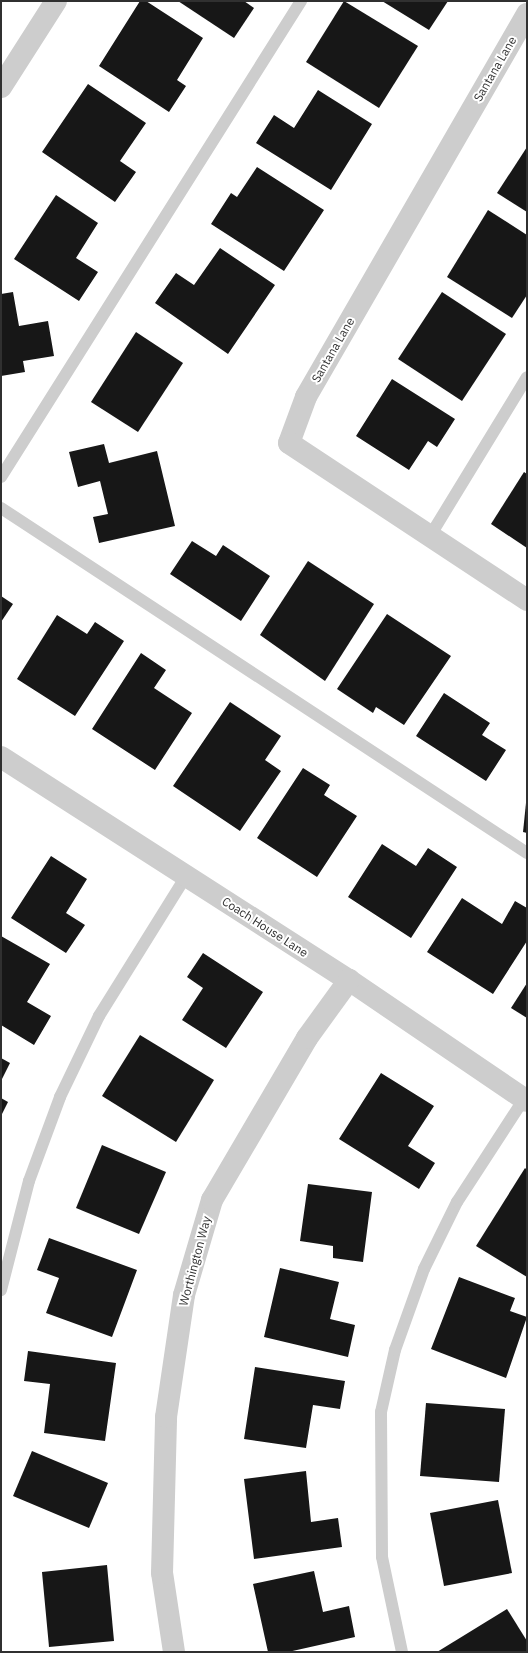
<!DOCTYPE html>
<html>
<head>
<meta charset="utf-8">
<style>
	body { margin:0 }
	#map { position:relative; width:528px; height:1653px; overflow:hidden; background:#fff; font-family:"IBM Plex Sans",sans-serif }
	div>[style] { position:absolute }
	[style*='--x'] { left:calc(var(--x)*1px); top:calc(var(--y)*1px); width:calc(var(--w)*1px); rotate:calc(var(--a)*1deg) }
	.building>* { inset:0; background:#171717 }
	.service>* { height:12px; margin:-6px; padding:0 6px; transform-origin:6px; border-radius:6px; background:#cdcdcd }
	.minor>* { height:22px; margin:-11px; padding:0 11px; transform-origin:11px; border-radius:11px; background:#cdcdcd }
	span { translate:-50% -50%; white-space:nowrap; text-align:center; line-height:1.15; -webkit-text-stroke:4px #fff; paint-order:stroke }
	.street-label { font-size:12px; color:#303030 }
	.frame { position:absolute; inset:0; border:2px solid #303030; pointer-events:none }
</style>
</head>
<body>
<div id="map">
	<div class="building">
		<i style="clip-path:polygon(140px 1px,146px 1px,203px 38px,177px 80px,186px 86px,169px 112px,99px 66px)"></i>
		<i style="clip-path:polygon(178px 1px,244px 1px,254px 8px,234px 38px)"></i>
		<i style="clip-path:polygon(344px 1px,418px 46px,379px 108px,306px 62px)"></i>
		<i style="clip-path:polygon(382px 1px,448px 1px,429px 30px)"></i>
		<i style="clip-path:polygon(88px 84px,146px 123px,120px 161px,136px 172px,115px 202px,42px 152px)"></i>
		<i style="clip-path:polygon(318px 90px,372px 124px,331px 190px,256px 143px,274px 115px,294px 128px)"></i>
		<i style="clip-path:polygon(527px 147px,527px 212px,497px 193px)"></i>
		<i style="clip-path:polygon(257px 167px,324px 210px,284px 271px,211px 224px,231px 193px,237px 197px)"></i>
		<i style="clip-path:polygon(56px 195px,98px 223px,76px 258px,98px 272px,79px 301px,14px 259px)"></i>
		<i style="clip-path:polygon(488px 210px,527px 235px,527px 295px,512px 318px,447px 277px)"></i>
		<i style="clip-path:polygon(220px 248px,275px 285px,228px 354px,155px 303px,176px 273px,194px 285px)"></i>
		<i style="clip-path:polygon(13px 292px,19px 326px,48px 321px,54px 356px,23px 361px,25px 372px,1px 376px,1px 294px)"></i>
		<i style="clip-path:polygon(442px 292px,506px 334px,462px 401px,398px 359px)"></i>
		<i style="clip-path:polygon(136px 332px,183px 363px,138px 432px,91px 402px)"></i>
		<i style="clip-path:polygon(392px 379px,455px 419px,437px 447px,428px 441px,409px 470px,356px 436px)"></i>
		<i style="clip-path:polygon(104px 444px,109px 463px,157px 451px,175px 526px,99px 543px,93px 517px,108px 514px,100px 481px,78px 487px,69px 452px)"></i>
		<i style="clip-path:polygon(524px 472px,527px 474px,527px 548px,491px 524px)"></i>
		<i style="clip-path:polygon(192px 541px,216px 556px,223px 545px,270px 576px,241px 621px,170px 574px)"></i>
		<i style="clip-path:polygon(308px 561px,374px 604px,325px 681px,260px 635px)"></i>
		<i style="clip-path:polygon(1px 596px,13px 604px,1px 622px)"></i>
		<i style="clip-path:polygon(387px 614px,451px 656px,404px 725px,376px 707px,373px 713px,337px 689px)"></i>
		<i style="clip-path:polygon(57px 615px,87px 634px,95px 622px,124px 641px,75px 716px,17px 679px)"></i>
		<i style="clip-path:polygon(141px 653px,166px 670px,154px 688px,192px 713px,155px 770px,92px 729px)"></i>
		<i style="clip-path:polygon(444px 693px,490px 723px,482px 735px,506px 750px,486px 781px,416px 736px)"></i>
		<i style="clip-path:polygon(230px 702px,281px 736px,265px 760px,281px 771px,240px 831px,173px 786px)"></i>
		<i style="clip-path:polygon(303px 768px,330px 785px,324px 795px,357px 816px,317px 877px,257px 838px)"></i>
		<i style="clip-path:polygon(526px 803px,527px 803px,527px 833px,523px 832px)"></i>
		<i style="clip-path:polygon(382px 844px,416px 866px,428px 848px,457px 867px,411px 938px,348px 897px)"></i>
		<i style="clip-path:polygon(51px 856px,87px 879px,66px 913px,85px 925px,66px 953px,11px 918px)"></i>
		<i style="clip-path:polygon(462px 898px,502px 924px,515px 901px,527px 908px,527px 941px,493px 994px,427px 952px)"></i>
		<i style="clip-path:polygon(1px 936px,50px 964px,27px 1002px,51px 1016px,34px 1045px,1px 1025px)"></i>
		<i style="clip-path:polygon(203px 953px,263px 992px,226px 1048px,182px 1020px,203px 988px,187px 977px)"></i>
		<i style="clip-path:polygon(527px 983px,527px 1018px,511px 1008px)"></i>
		<i style="clip-path:polygon(140px 1035px,214px 1080px,176px 1142px,102px 1096px)"></i>
		<i style="clip-path:polygon(1px 1058px,10px 1063px,1px 1081px)"></i>
		<i style="clip-path:polygon(381px 1073px,434px 1106px,408px 1146px,435px 1163px,419px 1189px,339px 1139px)"></i>
		<i style="clip-path:polygon(1px 1098px,8px 1102px,1px 1116px)"></i>
		<i style="clip-path:polygon(102px 1145px,166px 1172px,139px 1234px,76px 1208px)"></i>
		<i style="clip-path:polygon(525px 1168px,527px 1170px,527px 1277px,476px 1246px)"></i>
		<i style="clip-path:polygon(308px 1184px,372px 1192px,363px 1262px,333px 1258px,333px 1246px,300px 1241px)"></i>
		<i style="clip-path:polygon(49px 1238px,137px 1270px,112px 1337px,46px 1313px,59px 1278px,37px 1270px)"></i>
		<i style="clip-path:polygon(280px 1268px,339px 1282px,330px 1319px,355px 1325px,348px 1357px,264px 1337px)"></i>
		<i style="clip-path:polygon(459px 1277px,515px 1298px,510px 1311px,527px 1317px,506px 1378px,431px 1349px)"></i>
		<i style="clip-path:polygon(28px 1351px,116px 1363px,105px 1441px,44px 1433px,50px 1384px,24px 1381px)"></i>
		<i style="clip-path:polygon(255px 1367px,345px 1381px,340px 1409px,313px 1405px,306px 1448px,244px 1439px)"></i>
		<i style="clip-path:polygon(426px 1403px,505px 1409px,499px 1482px,420px 1476px)"></i>
		<i style="clip-path:polygon(32px 1451px,108px 1483px,89px 1528px,13px 1496px)"></i>
		<i style="clip-path:polygon(306px 1471px,311px 1522px,338px 1518px,342px 1547px,254px 1559px,244px 1479px)"></i>
		<i style="clip-path:polygon(498px 1500px,512px 1573px,444px 1586px,430px 1513px)"></i>
		<i style="clip-path:polygon(107px 1565px,114px 1641px,49px 1647px,42px 1572px)"></i>
		<i style="clip-path:polygon(314px 1571px,323px 1612px,349px 1606px,355px 1637px,288px 1652px,268px 1652px,253px 1584px)"></i>
		<i style="clip-path:polygon(507px 1609px,527px 1641px,527px 1652px,437px 1652px)"></i>
	</div>
	<div class="service">
		<i style="--x:1;--y:477;--w:563;--a:-57.78"></i>
		<i style="--x:1;--y:508;--w:629;--a:33.26"></i>
		<i style="--x:430;--y:536;--w:186;--a:-58.6"></i>
		<i style="--x:1;--y:1290;--w:113;--a:-75.6"></i>
		<i style="--x:29;--y:1181;--w:90;--a:-69.7"></i>
		<i style="--x:60;--y:1097;--w:90;--a:-64.3"></i>
		<i style="--x:99;--y:1016;--w:165;--a:-58.1"></i>
		<i style="--x:402;--y:1652;--w:97;--a:-101.9"></i>
		<i style="--x:382;--y:1557;--w:145;--a:-90.4"></i>
		<i style="--x:381;--y:1412;--w:64;--a:-77.3"></i>
		<i style="--x:395;--y:1350;--w:86;--a:-70.3"></i>
		<i style="--x:424;--y:1269;--w:75;--a:-63.8"></i>
		<i style="--x:457;--y:1202;--w:123;--a:-57"></i>
	</div>
	<div class="minor">
		<i style="--x:527;--y:14;--w:442;--a:120"></i>
		<i style="--x:306;--y:397;--w:49;--a:110.3"></i>
		<i style="--x:289;--y:443;--w:285;--a:33.4"></i>
		<i style="--x:1;--y:87;--w:102;--a:-57.4"></i>
		<i style="--x:1;--y:757;--w:413;--a:32.7"></i>
		<i style="--x:349;--y:980;--w:215;--a:34.2"></i>
		<i style="--x:174;--y:1652;--w:80;--a:-98.6"></i>
		<i style="--x:162;--y:1573;--w:156;--a:-88.5"></i>
		<i style="--x:166;--y:1417;--w:123;--a:-81.6"></i>
		<i style="--x:184;--y:1295;--w:99;--a:-73.6"></i>
		<i style="--x:212;--y:1200;--w:188;--a:-59.6"></i>
		<i style="--x:307;--y:1038;--w:72;--a:-54.1"></i>
	</div>
	<div class="street-label">
		<span style="left:495px;top:69px;rotate:-60deg">Santana Lane</span>
		<span style="left:333px;top:350px;rotate:-60deg">Santana Lane</span>
		<span style="left:265px;top:927px;rotate:33deg">Coach House Lane</span>
		<span style="left:195px;top:1261px;rotate:-75deg">Worthington Way</span>
	</div>
	<div class="frame"></div>
</div>
</body>
</html>
